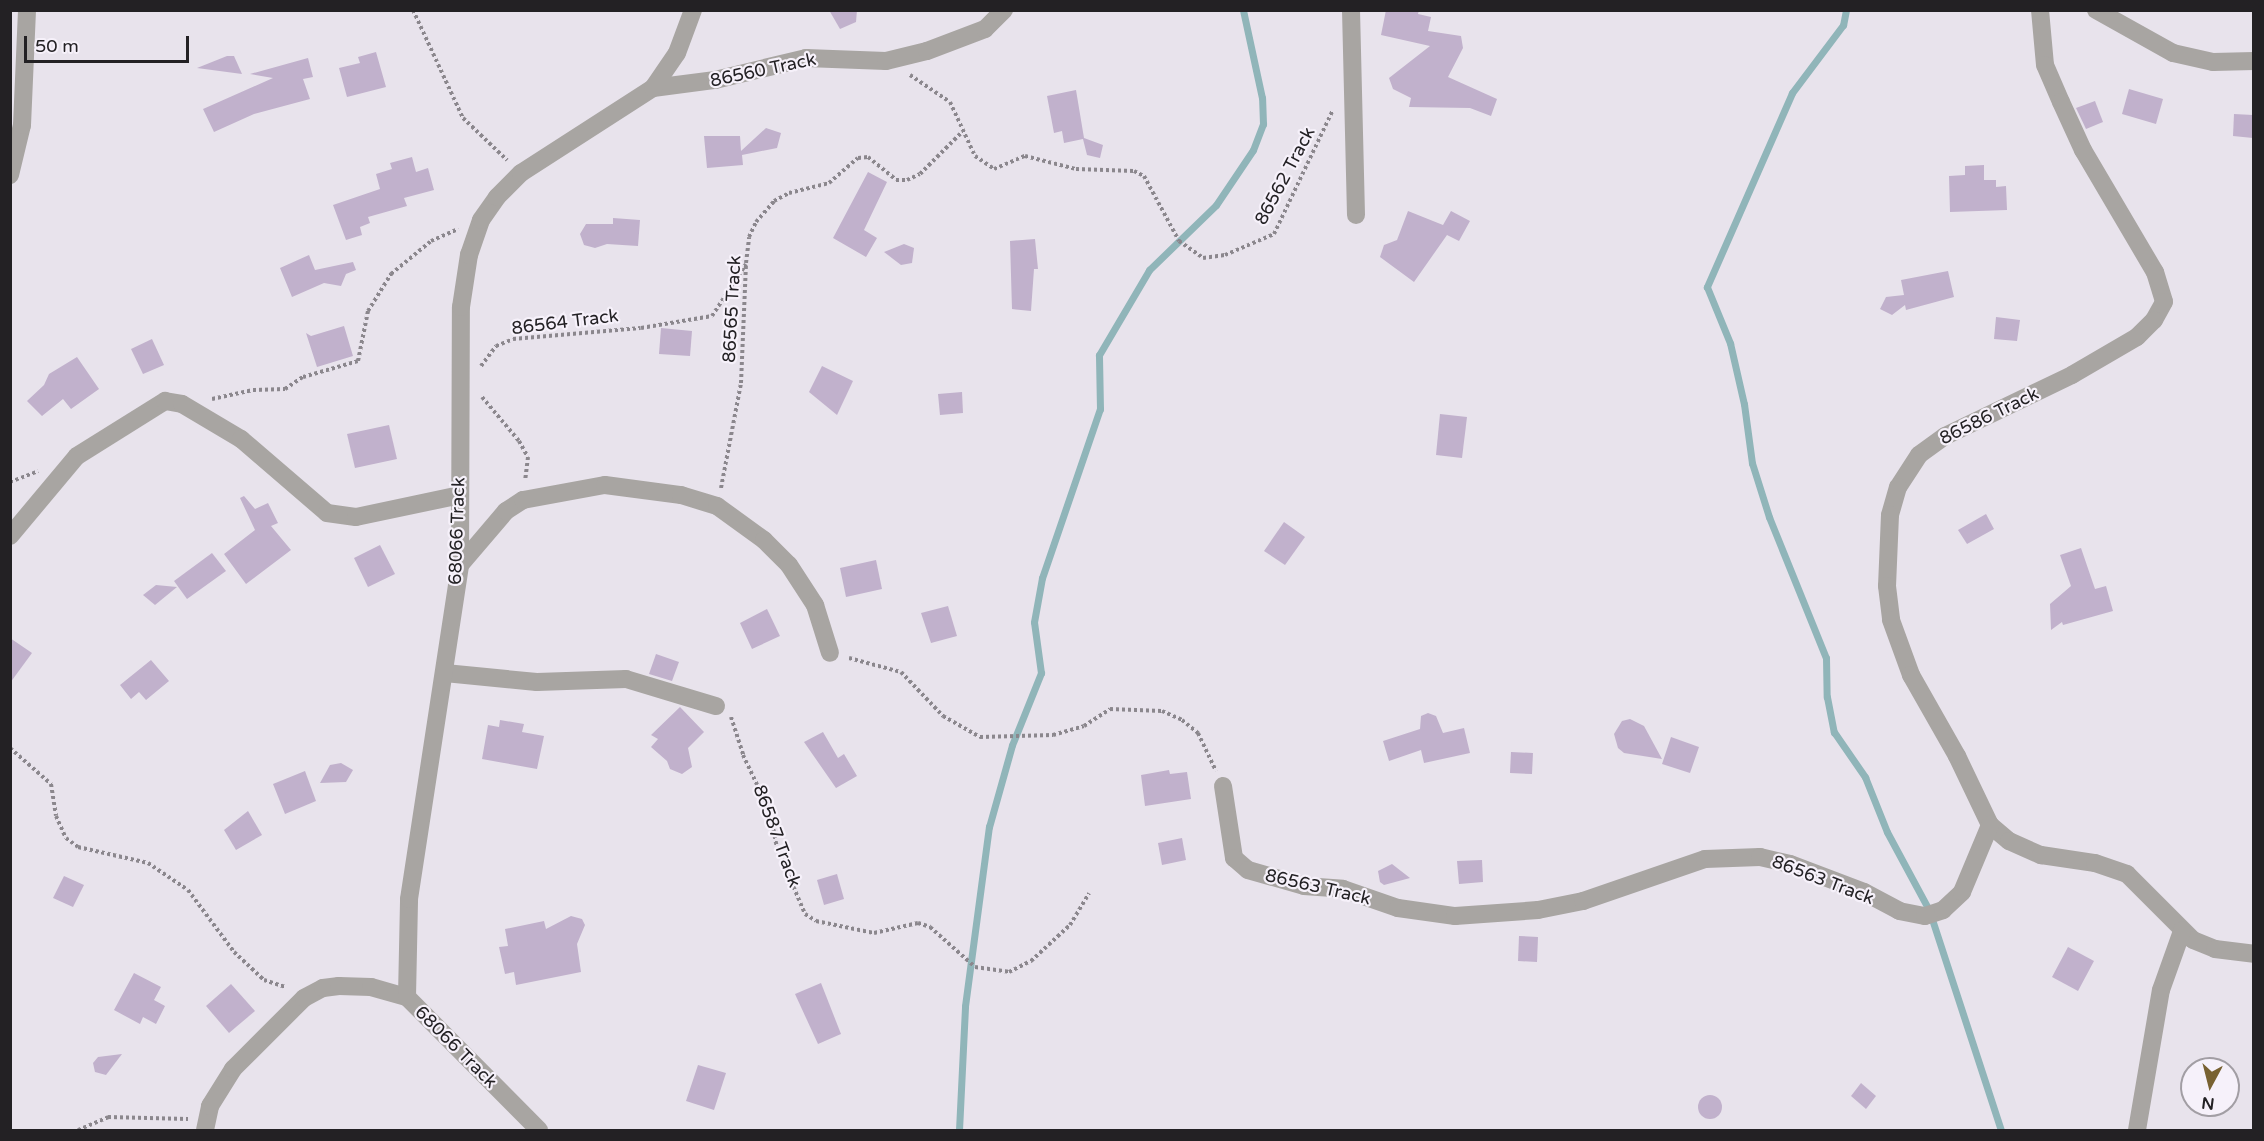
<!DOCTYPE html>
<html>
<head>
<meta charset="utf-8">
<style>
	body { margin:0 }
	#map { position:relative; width:2264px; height:1141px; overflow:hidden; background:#e8e3ec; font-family:"Varela Round",sans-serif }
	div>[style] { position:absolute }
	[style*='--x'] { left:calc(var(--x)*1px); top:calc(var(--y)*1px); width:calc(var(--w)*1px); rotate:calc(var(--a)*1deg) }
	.stream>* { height:7px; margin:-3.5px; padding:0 3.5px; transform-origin:3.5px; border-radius:3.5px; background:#90b5b9 }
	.building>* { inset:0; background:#c1b1cc }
	.round { border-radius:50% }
	.path>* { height:4px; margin-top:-2px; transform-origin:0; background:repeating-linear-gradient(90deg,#8b878d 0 3px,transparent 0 6px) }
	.minor>* { height:18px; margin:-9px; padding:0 9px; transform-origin:9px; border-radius:9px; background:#a8a5a2 }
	span { translate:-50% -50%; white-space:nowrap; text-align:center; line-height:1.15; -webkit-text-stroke:4.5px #f6f1fa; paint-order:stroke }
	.street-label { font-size:18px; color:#232124 }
	.frame { position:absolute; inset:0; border:12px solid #232124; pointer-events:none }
	.north { position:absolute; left:2180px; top:1057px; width:60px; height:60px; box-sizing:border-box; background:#f6f1fa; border:2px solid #a29ea4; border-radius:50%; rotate:187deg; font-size:16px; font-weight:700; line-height:24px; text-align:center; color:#232124 }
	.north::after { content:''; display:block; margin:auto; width:21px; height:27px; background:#786131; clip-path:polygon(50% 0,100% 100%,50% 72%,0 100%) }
	.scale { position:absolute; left:24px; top:36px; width:165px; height:27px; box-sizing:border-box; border:3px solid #232124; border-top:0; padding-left:8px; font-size:18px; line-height:21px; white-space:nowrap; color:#232124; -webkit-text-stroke:4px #f6f1fa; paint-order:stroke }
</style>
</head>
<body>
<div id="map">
	<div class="stream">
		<i style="--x:1846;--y:10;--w:15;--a:101"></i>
		<i style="--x:1843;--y:25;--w:85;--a:126.9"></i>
		<i style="--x:1792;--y:93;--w:212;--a:113.7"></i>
		<i style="--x:1707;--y:287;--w:61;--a:67.7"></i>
		<i style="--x:1730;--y:343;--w:63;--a:77.1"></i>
		<i style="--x:1744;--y:404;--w:60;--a:82.3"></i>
		<i style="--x:1752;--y:463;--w:57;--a:72.5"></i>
		<i style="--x:1769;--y:517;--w:152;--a:68"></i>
		<i style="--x:1826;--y:658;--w:39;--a:89"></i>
		<i style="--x:1827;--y:697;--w:36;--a:79"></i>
		<i style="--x:1834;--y:732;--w:55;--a:55.4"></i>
		<i style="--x:1865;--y:777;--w:59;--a:68.2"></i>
		<i style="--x:1887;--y:832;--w:89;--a:61.7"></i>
		<i style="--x:1929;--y:910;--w:231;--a:71.9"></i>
		<i style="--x:959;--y:1130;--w:124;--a:-87.2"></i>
		<i style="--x:965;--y:1006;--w:181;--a:-82.4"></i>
		<i style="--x:989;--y:827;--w:85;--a:-74.3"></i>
		<i style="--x:1012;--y:745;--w:78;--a:-68.1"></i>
		<i style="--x:1041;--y:673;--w:51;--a:-97.8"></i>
		<i style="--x:1034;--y:622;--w:45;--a:-79.7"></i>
		<i style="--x:1042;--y:578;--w:179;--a:-71.1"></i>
		<i style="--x:1100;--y:409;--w:54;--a:-91.1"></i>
		<i style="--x:1099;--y:355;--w:99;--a:-59.5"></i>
		<i style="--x:1149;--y:270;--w:93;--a:-44.1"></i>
		<i style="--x:1216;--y:205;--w:66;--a:-56.1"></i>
		<i style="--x:1253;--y:150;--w:28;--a:-69"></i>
		<i style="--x:1263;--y:124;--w:26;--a:-92"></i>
		<i style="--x:1262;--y:98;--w:90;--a:-102.2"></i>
	</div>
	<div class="building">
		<i style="clip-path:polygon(829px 10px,857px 10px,856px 22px,840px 29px)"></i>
		<i style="clip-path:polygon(1386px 10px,1419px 10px,1418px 14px,1431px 17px,1428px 31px,1461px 36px,1463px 48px,1448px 77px,1497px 99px,1491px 116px,1470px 108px,1409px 107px,1411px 98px,1393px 89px,1389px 78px,1430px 46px,1381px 35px)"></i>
		<i style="clip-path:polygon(376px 52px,386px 87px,347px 97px,339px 68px,360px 63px,358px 57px)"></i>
		<i style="clip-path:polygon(227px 56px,234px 56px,242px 74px,197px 68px)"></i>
		<i style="clip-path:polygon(308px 58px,313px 77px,303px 79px,310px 99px,254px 114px,214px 132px,203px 109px,273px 78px,250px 74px)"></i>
		<i style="clip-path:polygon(2129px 89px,2163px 99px,2156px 124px,2122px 114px)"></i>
		<i style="clip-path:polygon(1076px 90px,1084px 138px,1103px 145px,1100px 158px,1087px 155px,1083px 139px,1064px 143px,1062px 131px,1054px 133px,1047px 96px)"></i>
		<i style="clip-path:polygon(2095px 101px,2103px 122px,2086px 129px,2076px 108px)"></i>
		<i style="clip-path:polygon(2234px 114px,2253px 115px,2253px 138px,2233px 136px)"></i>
		<i style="clip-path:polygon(766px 128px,781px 133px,777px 148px,742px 155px,743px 165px,707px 168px,704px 136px,740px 136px,741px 151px)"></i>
		<i style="clip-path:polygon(412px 157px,416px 172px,428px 168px,434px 190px,404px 198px,407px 206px,368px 217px,370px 223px,360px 227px,362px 235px,346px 240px,333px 205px,380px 189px,376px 174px,392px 169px,390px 163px)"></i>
		<i style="clip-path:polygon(1984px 165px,1984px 180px,1996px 180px,1996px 187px,2006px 186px,2007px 210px,1950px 212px,1949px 176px,1965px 175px,1965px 166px)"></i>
		<i style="clip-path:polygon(868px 172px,887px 182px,864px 230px,877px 238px,866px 257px,833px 238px)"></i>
		<i style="clip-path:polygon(1408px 211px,1443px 225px,1451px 211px,1470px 221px,1459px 241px,1447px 235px,1414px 282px,1380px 257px,1384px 245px,1397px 240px)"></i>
		<i style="clip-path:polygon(613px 218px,640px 220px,638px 246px,607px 244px,595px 248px,584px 245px,580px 234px,586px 224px,613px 224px)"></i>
		<i style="clip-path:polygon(1035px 239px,1038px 269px,1034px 269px,1031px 311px,1012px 309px,1010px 241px)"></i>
		<i style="clip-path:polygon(904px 244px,914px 248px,912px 263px,901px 265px,884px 252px)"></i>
		<i style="clip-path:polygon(309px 255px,315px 270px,353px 262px,356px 270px,346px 274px,341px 286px,324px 283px,292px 297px,280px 268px)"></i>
		<i style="clip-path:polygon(1948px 271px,1954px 297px,1906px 310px,1905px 305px,1892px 315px,1880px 309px,1886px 297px,1904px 295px,1901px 280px)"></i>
		<i style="clip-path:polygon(1996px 317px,2020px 320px,2017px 341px,1994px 339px)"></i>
		<i style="clip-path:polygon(344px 326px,353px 356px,317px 367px,306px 333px,311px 336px)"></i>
		<i style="clip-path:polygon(661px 328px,692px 331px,690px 356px,659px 354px)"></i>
		<i style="clip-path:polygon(152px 339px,164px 365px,143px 374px,131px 349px)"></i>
		<i style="clip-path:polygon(77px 357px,99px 389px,71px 409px,63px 399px,42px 416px,27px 401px,44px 385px,49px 374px)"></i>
		<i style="clip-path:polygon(822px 366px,853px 381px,837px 415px,809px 392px)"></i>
		<i style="clip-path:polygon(962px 392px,963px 413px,940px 415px,938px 394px)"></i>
		<i style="clip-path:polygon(1440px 414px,1467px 417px,1462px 458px,1436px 455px)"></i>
		<i style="clip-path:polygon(389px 425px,397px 459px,355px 468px,347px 434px)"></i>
		<i style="clip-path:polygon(244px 496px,255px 509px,268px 503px,278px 523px,271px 526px,291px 550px,246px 584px,224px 554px,255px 530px,240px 498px)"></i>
		<i style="clip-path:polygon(1986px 514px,1994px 529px,1967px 544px,1958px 530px)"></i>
		<i style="clip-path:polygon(1284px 522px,1305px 537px,1285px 565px,1264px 551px)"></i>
		<i style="clip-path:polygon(380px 545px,395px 574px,368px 587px,354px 558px)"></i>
		<i style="clip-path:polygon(2081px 548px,2095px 589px,2106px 586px,2113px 611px,2063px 625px,2062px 622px,2051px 630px,2050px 604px,2071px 586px,2060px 555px)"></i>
		<i style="clip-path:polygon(212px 553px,226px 571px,187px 599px,174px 581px)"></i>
		<i style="clip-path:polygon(876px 560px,882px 589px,846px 597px,840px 568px)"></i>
		<i style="clip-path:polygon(156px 585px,177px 587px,155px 605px,143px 595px)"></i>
		<i style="clip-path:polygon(948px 606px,957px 636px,931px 643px,921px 613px)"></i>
		<i style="clip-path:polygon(767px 609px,780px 636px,752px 649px,740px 623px)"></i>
		<i style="clip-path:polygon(10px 638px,32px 653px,10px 683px)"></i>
		<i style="clip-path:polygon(656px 654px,679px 662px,672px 681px,649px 674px)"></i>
		<i style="clip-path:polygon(151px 660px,169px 681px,146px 700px,139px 692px,131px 699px,120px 685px)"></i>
		<i style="clip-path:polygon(680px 707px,704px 732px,688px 748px,692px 767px,682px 774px,670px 769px,667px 761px,651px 747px,658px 739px,651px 735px)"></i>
		<i style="clip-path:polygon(1428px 713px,1436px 716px,1443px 733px,1464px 728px,1470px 753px,1424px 763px,1421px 750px,1389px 761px,1383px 741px,1420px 729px,1421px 716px)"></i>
		<i style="clip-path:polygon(1630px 719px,1644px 726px,1662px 759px,1624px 753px,1618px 748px,1614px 734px,1622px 721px)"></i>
		<i style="clip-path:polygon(500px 720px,524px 724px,522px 732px,544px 736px,537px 769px,482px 759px,488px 725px,499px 727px)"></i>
		<i style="clip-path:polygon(823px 732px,838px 758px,844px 754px,857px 776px,836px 788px,804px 742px)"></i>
		<i style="clip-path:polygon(1671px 737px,1699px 747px,1690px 773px,1662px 764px)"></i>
		<i style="clip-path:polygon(1511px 752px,1533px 753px,1532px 774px,1510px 773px)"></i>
		<i style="clip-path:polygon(341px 763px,353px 770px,346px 782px,320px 783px,330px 765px)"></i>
		<i style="clip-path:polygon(1169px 770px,1170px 774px,1187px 772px,1191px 799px,1145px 806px,1141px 775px)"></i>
		<i style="clip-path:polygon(305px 771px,316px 801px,285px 814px,273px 784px)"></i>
		<i style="clip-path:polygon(248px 811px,262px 835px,236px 850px,224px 830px)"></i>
		<i style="clip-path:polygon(1182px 838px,1186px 860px,1162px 865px,1158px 843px)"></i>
		<i style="clip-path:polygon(1482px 860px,1483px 882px,1459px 884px,1457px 861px)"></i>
		<i style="clip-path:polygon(1392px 864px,1410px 878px,1384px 885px,1380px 882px,1378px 871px)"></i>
		<i style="clip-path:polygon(837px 874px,844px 899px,824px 905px,817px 880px)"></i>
		<i style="clip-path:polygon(64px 876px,84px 885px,73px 907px,53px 898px)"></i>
		<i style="clip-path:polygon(571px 916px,582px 919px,585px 925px,577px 944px,581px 972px,516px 985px,514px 972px,505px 974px,499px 947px,508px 946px,505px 929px,544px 921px,546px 929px)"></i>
		<i style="clip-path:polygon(1519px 936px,1538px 937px,1537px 962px,1518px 961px)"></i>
		<i style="clip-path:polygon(2068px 947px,2094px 961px,2078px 991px,2052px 977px)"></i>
		<i style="clip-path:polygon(134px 973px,161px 987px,154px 1000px,165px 1006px,156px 1024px,143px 1017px,140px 1024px,114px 1010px)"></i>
		<i style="clip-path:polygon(821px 983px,841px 1034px,818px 1044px,795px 994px)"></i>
		<i style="clip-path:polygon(231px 984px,255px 1011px,229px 1033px,206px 1006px)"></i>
		<i style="clip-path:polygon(122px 1054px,106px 1075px,95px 1072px,93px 1063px,98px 1057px)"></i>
		<i style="clip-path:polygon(698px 1065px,726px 1073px,714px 1110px,686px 1101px)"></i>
		<i style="clip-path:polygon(1861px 1083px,1876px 1096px,1866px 1109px,1851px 1096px)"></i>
		<i class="round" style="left:1698px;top:1095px;width:24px;height:24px"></i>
	</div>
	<div class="path">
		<i style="--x:413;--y:10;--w:119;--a:65.2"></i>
		<i style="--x:463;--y:118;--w:61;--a:43.7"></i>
		<i style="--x:910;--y:75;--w:48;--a:34"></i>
		<i style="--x:950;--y:102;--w:60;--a:65.2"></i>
		<i style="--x:975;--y:156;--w:23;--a:34"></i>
		<i style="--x:994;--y:169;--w:34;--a:-23"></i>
		<i style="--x:1025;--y:156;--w:53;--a:14.3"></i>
		<i style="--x:1076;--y:169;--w:58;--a:2"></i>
		<i style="--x:1134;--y:171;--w:11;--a:27"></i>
		<i style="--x:1144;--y:176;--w:74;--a:61.7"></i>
		<i style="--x:1179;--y:241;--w:29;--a:35"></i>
		<i style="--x:1203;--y:258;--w:22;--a:-8"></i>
		<i style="--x:1225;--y:255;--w:53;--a:-23.2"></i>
		<i style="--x:1274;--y:234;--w:137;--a:-64.6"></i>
		<i style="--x:481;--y:366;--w:25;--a:-53"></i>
		<i style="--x:496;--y:346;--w:18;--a:-22"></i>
		<i style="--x:513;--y:339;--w:128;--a:-4.9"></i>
		<i style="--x:641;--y:328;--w:72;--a:-9.6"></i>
		<i style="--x:712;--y:316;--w:62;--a:-56.8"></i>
		<i style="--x:482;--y:397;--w:57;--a:49.9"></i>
		<i style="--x:519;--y:441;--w:18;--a:61"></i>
		<i style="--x:528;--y:457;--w:24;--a:97"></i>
		<i style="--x:212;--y:399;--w:42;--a:-12.4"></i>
		<i style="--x:253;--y:390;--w:32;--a:-2"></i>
		<i style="--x:285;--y:389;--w:22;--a:-34"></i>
		<i style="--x:303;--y:377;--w:57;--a:-16.2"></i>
		<i style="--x:358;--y:361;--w:51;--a:-78.7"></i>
		<i style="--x:368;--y:311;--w:44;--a:-58.1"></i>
		<i style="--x:391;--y:274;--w:52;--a:-39.5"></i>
		<i style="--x:431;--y:241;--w:30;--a:-24"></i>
		<i style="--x:10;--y:482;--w:30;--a:-21"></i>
		<i style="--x:721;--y:488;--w:107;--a:-79.2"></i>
		<i style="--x:741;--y:383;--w:120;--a:-87.6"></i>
		<i style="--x:746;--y:263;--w:26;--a:-83"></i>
		<i style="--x:749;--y:237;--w:17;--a:-65"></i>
		<i style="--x:756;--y:222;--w:28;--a:-49"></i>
		<i style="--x:774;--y:201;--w:17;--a:-28"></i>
		<i style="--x:789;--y:193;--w:41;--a:-14"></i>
		<i style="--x:829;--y:183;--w:38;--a:-41"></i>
		<i style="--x:858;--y:158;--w:10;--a:-6"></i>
		<i style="--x:868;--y:157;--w:36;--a:39"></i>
		<i style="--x:896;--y:180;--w:11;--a:0"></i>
		<i style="--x:907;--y:180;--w:14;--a:-25"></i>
		<i style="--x:920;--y:174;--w:58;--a:-45"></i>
		<i style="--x:849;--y:658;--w:54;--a:15.1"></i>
		<i style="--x:901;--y:672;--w:61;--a:46.3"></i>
		<i style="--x:943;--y:716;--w:43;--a:29.6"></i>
		<i style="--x:980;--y:737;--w:73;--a:-1.6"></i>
		<i style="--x:1053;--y:735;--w:32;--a:-16"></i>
		<i style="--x:1084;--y:726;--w:31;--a:-33"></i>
		<i style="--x:1110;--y:709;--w:52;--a:2.2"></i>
		<i style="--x:1162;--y:711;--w:22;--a:24"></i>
		<i style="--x:1182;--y:720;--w:21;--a:39"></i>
		<i style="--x:1198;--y:733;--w:42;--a:64.7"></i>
		<i style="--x:731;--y:717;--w:40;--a:72"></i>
		<i style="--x:743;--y:755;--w:63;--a:64.7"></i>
		<i style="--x:770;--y:812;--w:37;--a:79"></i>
		<i style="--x:777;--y:848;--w:72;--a:67"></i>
		<i style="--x:805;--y:914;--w:13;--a:32"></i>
		<i style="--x:816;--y:921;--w:59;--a:11.7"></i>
		<i style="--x:874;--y:933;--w:45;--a:-12.8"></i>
		<i style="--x:918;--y:923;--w:13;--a:18"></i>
		<i style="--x:930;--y:927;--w:60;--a:41.6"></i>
		<i style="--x:975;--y:967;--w:34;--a:8"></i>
		<i style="--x:1009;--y:972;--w:25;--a:-27"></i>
		<i style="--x:1031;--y:961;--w:53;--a:-42.7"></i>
		<i style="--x:1070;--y:925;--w:37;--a:-59"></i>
		<i style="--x:10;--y:748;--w:55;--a:41.3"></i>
		<i style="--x:51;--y:784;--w:32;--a:81"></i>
		<i style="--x:56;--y:816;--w:24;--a:66"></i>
		<i style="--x:66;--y:838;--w:15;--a:37"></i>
		<i style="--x:78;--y:847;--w:72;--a:12.9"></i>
		<i style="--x:148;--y:863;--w:48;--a:34"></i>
		<i style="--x:188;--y:890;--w:77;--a:53.4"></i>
		<i style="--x:234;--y:952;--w:41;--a:43"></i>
		<i style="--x:264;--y:980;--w:23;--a:18"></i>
		<i style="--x:78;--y:1130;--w:33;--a:-23"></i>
		<i style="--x:108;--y:1117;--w:80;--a:1.4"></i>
	</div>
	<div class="minor">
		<i style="--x:1351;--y:10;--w:205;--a:88.6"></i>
		<i style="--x:2040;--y:10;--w:55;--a:84.8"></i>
		<i style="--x:2045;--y:65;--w:40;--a:66.6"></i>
		<i style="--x:2061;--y:102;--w:53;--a:65.4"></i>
		<i style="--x:2083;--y:150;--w:142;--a:59.5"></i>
		<i style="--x:2155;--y:272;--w:31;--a:73"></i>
		<i style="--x:2164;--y:302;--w:21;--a:119"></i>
		<i style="--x:2154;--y:320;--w:24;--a:135"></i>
		<i style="--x:2137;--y:337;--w:75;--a:149.7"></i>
		<i style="--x:2072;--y:375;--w:141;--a:154.3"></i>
		<i style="--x:1945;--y:436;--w:32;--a:144"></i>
		<i style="--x:1919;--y:455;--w:38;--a:123"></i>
		<i style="--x:1898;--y:487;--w:29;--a:106"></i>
		<i style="--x:1890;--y:515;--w:71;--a:92.4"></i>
		<i style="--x:1887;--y:586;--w:34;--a:83"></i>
		<i style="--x:1891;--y:620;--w:59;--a:70"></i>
		<i style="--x:1911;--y:675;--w:93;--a:60.4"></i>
		<i style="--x:1957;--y:756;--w:76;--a:64.4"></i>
		<i style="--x:1990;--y:825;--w:25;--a:40"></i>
		<i style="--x:2009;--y:841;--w:35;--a:24"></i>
		<i style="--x:2041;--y:855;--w:55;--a:8.4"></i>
		<i style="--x:2095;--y:863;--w:34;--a:19"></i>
		<i style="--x:2127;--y:874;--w:93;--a:45"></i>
		<i style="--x:2193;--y:940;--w:24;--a:22"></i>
		<i style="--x:2215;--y:949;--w:39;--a:7"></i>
		<i style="--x:2096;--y:10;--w:88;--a:29.2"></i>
		<i style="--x:2173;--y:53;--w:41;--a:12.7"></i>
		<i style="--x:2213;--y:62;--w:41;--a:-1.4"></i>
		<i style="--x:653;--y:88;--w:63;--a:-7.4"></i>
		<i style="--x:715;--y:80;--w:94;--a:-13.6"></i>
		<i style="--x:806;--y:58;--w:80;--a:2.1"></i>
		<i style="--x:886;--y:61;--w:42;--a:-13.7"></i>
		<i style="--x:927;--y:51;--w:62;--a:-20.8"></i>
		<i style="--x:985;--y:29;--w:27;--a:-45"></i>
		<i style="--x:10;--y:175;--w:51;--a:-76.5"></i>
		<i style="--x:22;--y:125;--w:115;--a:-87.5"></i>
		<i style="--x:10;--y:536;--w:104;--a:-50.1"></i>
		<i style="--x:77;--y:456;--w:104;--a:-32"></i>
		<i style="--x:165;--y:401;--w:17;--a:10"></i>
		<i style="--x:182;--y:404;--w:69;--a:30.7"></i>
		<i style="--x:241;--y:439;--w:113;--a:40.7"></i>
		<i style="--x:327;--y:513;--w:29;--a:8"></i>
		<i style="--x:356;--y:517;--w:106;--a:-11.9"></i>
		<i style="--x:460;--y:565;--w:71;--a:-49.6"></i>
		<i style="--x:506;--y:511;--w:20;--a:-33"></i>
		<i style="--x:523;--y:500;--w:83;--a:-10.4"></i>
		<i style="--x:605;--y:485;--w:77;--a:7.5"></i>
		<i style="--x:681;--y:495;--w:38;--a:17"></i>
		<i style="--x:717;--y:506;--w:58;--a:35.9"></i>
		<i style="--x:764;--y:540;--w:35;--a:45"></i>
		<i style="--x:789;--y:565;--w:48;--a:57"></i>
		<i style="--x:815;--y:605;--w:50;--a:72.6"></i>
		<i style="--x:445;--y:673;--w:92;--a:5.6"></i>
		<i style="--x:537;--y:682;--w:89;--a:-1.9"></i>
		<i style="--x:626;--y:679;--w:94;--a:16.7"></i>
		<i style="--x:1223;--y:786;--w:73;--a:81.3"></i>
		<i style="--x:1234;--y:858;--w:18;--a:41"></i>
		<i style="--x:1248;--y:870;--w:58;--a:15.9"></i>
		<i style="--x:1304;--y:886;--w:39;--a:4"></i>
		<i style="--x:1343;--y:889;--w:58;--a:19.1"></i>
		<i style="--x:1398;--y:908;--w:58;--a:8"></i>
		<i style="--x:1455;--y:916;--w:83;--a:-4.1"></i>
		<i style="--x:1538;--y:910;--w:46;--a:-11.3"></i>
		<i style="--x:1583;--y:901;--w:129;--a:-19"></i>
		<i style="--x:1705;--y:859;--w:55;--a:-2.1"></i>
		<i style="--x:1760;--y:857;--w:31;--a:13"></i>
		<i style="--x:1790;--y:864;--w:79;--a:20.7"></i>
		<i style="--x:1864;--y:892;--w:40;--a:28"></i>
		<i style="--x:1899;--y:911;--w:26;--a:11"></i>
		<i style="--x:1925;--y:916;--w:19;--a:-18"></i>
		<i style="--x:1943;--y:910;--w:26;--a:-43"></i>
		<i style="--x:1962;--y:892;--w:73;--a:-67.3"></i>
		<i style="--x:205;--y:1130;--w:25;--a:-78"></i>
		<i style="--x:210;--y:1106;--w:44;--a:-58.1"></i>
		<i style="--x:233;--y:1069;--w:100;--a:-45"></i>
		<i style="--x:304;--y:998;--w:21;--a:-28"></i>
		<i style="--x:323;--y:988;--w:16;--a:-7"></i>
		<i style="--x:339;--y:986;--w:32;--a:2"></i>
		<i style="--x:371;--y:987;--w:37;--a:16"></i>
		<i style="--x:539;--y:1130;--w:187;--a:-134.8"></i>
		<i style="--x:407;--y:997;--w:98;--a:-88.8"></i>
		<i style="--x:409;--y:899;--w:338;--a:-81.3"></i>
		<i style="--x:460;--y:565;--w:258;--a:-89.8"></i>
		<i style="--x:461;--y:307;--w:53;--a:-81.3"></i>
		<i style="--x:469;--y:255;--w:37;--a:-71"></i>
		<i style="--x:481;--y:220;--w:28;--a:-55"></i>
		<i style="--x:497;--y:197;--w:34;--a:-45"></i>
		<i style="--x:521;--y:173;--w:157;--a:-32.8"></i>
		<i style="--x:653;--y:88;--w:42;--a:-55.6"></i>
		<i style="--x:677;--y:53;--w:46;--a:-69.6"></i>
		<i style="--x:2137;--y:1130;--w:142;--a:-80.3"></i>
		<i style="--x:2161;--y:990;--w:63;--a:-70.4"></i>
	</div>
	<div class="street-label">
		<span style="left:763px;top:70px;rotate:-12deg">86560 Track</span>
		<span style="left:1285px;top:176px;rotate:-62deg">86562 Track</span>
		<span style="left:732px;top:309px;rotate:-87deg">86565 Track</span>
		<span style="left:565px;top:322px;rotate:-7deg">86564 Track</span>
		<span style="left:1989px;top:416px;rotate:-26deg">86586 Track</span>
		<span style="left:457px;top:531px;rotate:-88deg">68066 Track</span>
		<span style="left:777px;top:836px;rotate:70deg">86587 Track</span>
		<span style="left:1823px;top:880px;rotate:21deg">86563 Track</span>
		<span style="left:1318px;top:887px;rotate:13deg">86563 Track</span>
		<span style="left:456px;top:1047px;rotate:45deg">68066 Track</span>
	</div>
	<div class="frame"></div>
	<div class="north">N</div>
	<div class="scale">50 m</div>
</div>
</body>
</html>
